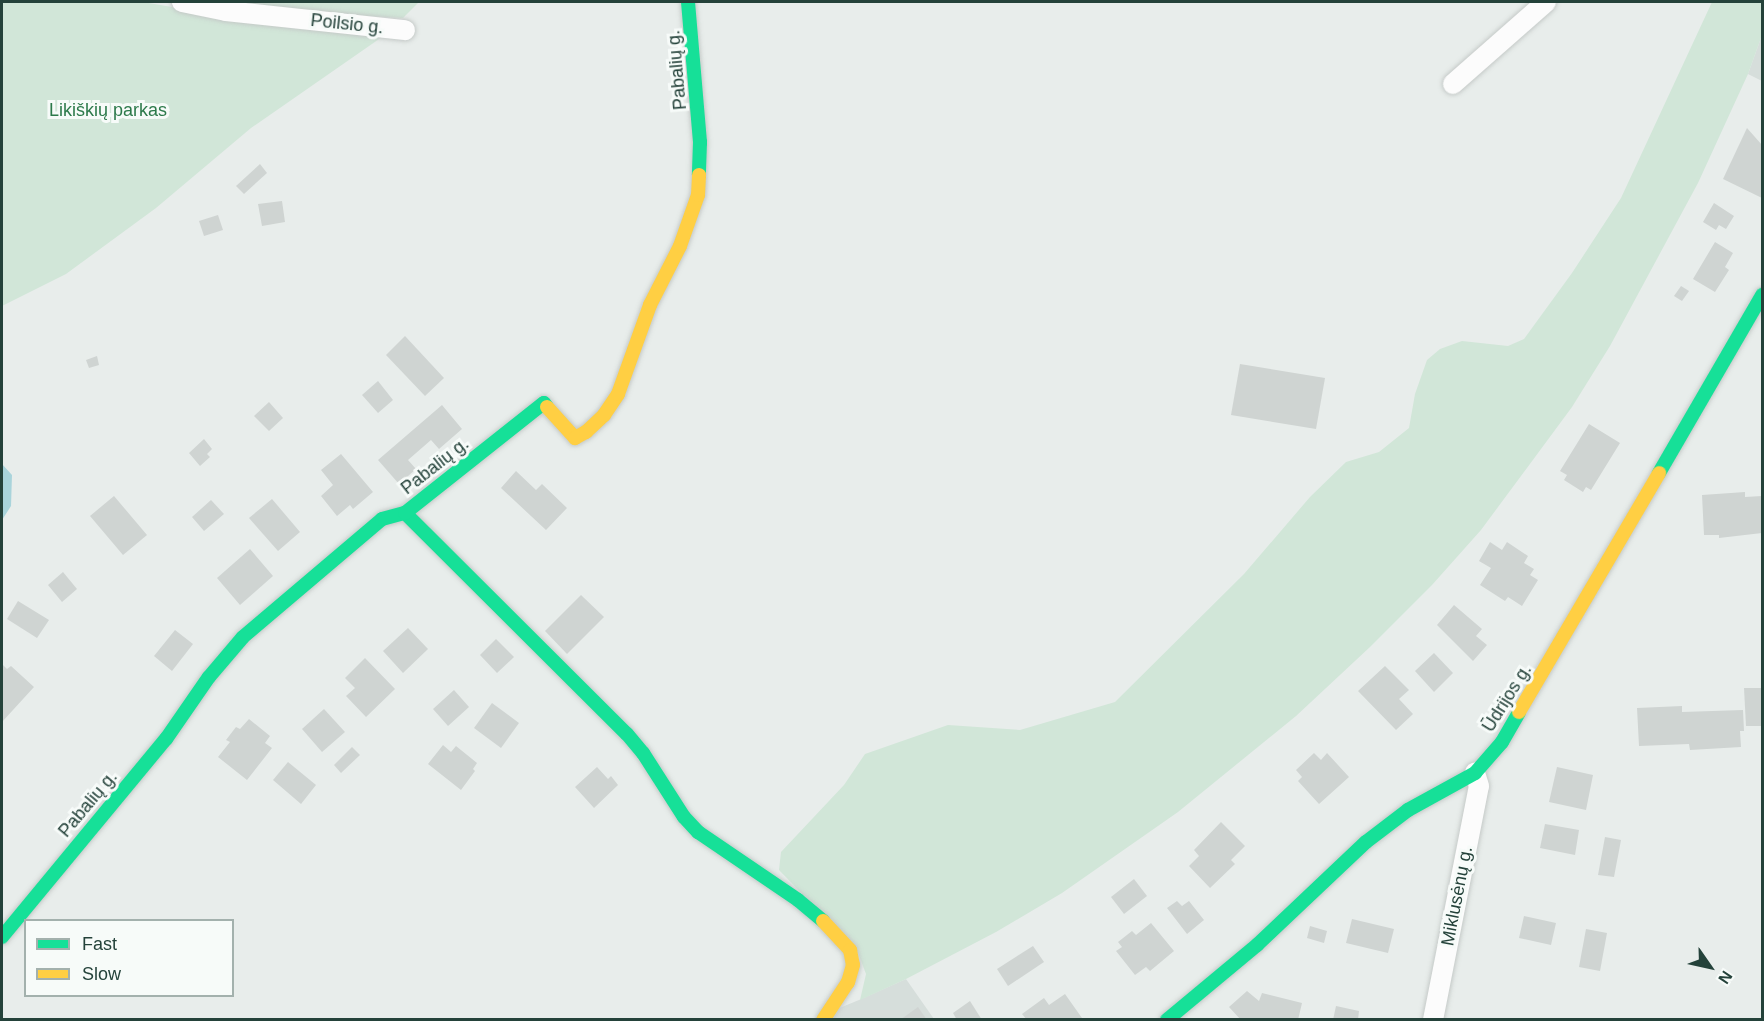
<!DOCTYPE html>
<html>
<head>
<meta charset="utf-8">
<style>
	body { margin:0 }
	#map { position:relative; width:1764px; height:1021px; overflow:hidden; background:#e8edeb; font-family:Arial,sans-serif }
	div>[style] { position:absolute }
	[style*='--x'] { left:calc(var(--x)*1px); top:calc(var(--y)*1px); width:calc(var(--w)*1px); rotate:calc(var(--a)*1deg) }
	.built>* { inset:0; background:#d6dedb }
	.green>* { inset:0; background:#d1e6d8 }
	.water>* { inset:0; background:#a9d4db }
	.building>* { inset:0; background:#cfd4d2 }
	.roads { filter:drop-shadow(0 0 2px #c5cac8) drop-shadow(0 0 2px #c5cac8) }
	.street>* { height:20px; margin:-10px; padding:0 10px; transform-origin:10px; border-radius:10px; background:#fcfcfc }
	.fast>* { height:14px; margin:-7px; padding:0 7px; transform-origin:7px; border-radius:7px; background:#16e098 }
	.slow>* { height:14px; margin:-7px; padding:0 7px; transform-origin:7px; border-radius:7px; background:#ffcf43 }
	span { translate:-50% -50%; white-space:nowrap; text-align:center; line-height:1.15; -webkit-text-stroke:6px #f7fbf9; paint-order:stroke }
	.street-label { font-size:18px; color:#24423a }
	.park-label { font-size:18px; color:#2d7a4b }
	.frame { position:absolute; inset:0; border:3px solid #24423a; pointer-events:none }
	.legend { position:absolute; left:24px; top:919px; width:210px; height:78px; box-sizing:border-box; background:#f7fbf9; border:2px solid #a3b1ad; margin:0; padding:8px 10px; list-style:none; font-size:18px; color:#24423a }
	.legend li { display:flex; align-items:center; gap:12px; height:30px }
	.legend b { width:30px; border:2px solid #a3b1ad }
	.north { position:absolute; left:1680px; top:937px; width:60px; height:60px; -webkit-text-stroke:4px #f7fbf9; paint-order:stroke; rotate:124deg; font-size:16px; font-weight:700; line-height:24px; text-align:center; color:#24423a }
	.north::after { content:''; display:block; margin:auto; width:21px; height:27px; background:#24423a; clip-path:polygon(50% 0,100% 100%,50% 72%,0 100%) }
</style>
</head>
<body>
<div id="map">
	<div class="built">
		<i style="clip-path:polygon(1762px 35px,1762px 81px,1748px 74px)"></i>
		<i style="clip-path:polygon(906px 979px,934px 1019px,810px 1020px,859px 1000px)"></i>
	</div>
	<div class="green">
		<i style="clip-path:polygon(2px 2px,143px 2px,212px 14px,382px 37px,251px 128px,156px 208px,66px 274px,2px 306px)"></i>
		<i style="clip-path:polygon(226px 2px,419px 2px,403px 18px,315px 13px)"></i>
		<i style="clip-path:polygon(1712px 2px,1762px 2px,1762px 35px,1748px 74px,1698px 183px,1610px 346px,1572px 407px,1481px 530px,1432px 585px,1370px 647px,1296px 716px,1178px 812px,1062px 893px,996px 932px,906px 979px,860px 1000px,866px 974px,857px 950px,779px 870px,781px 852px,844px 785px,865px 754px,948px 725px,1020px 730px,1115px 702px,1244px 574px,1310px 497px,1346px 462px,1379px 452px,1409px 428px,1415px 394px,1427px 360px,1440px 349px,1462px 341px,1508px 346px,1524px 339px,1572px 273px,1621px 198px)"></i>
	</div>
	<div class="water">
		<i style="clip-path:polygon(2px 464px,12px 475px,11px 506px,2px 520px)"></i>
	</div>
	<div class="building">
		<i style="clip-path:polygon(1747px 128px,1762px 145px,1762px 198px,1723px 179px)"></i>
		<i style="clip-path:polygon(260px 164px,267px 173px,244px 194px,236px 186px)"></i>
		<i style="clip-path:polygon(282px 201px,285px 222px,262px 226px,258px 204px)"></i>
		<i style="clip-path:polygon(1714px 203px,1734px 216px,1726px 229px,1719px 225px,1716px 230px,1703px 222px)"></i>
		<i style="clip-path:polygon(218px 215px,223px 230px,204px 236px,199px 221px)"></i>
		<i style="clip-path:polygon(1715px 242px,1733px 253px,1725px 267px,1729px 270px,1715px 292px,1693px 279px)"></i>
		<i style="clip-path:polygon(1681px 286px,1689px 291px,1682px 301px,1674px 296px)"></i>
		<i style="clip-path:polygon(405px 336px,444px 378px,425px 396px,386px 355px)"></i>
		<i style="clip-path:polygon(97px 356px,99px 365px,89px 368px,86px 360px)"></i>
		<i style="clip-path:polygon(1240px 364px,1325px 378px,1316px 429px,1231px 415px)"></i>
		<i style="clip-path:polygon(378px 381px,393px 400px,378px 413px,362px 395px)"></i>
		<i style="clip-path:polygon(269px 402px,283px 418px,269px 431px,254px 416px)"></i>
		<i style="clip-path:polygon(442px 405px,462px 429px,439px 449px,431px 440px,408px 460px,416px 469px,399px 484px,378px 460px)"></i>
		<i style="clip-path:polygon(1589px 424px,1620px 443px,1591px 490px,1586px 487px,1583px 492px,1564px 480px,1567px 475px,1560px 471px)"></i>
		<i style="clip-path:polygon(204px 439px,212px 449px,207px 454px,210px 457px,200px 466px,189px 453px)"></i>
		<i style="clip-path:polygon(341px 454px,373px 492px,353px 509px,350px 505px,337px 516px,321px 496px,333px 485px,321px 470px)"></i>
		<i style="clip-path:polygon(516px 471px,536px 490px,542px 484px,567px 508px,546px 530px,501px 488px)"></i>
		<i style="clip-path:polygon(1745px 492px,1745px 497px,1762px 496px,1762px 533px,1719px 538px,1719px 535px,1704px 535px,1702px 495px)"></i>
		<i style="clip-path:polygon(114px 496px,147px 535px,123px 555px,90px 516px)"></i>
		<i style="clip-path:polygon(272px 499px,300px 532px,278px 551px,249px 518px)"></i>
		<i style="clip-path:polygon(211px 500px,224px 514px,204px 531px,192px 517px)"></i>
		<i style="clip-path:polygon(1490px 542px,1502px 550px,1507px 542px,1528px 556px,1524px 563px,1534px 569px,1530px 575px,1538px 580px,1522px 606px,1508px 597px,1505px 601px,1480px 585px,1491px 568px,1479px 561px)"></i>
		<i style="clip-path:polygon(250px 549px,273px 576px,240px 605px,217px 578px)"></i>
		<i style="clip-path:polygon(63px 572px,77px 589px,62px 602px,48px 585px)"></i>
		<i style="clip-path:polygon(581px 595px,604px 617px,567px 654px,545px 631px)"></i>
		<i style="clip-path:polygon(18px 601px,49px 620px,37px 638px,7px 619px)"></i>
		<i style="clip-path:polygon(1454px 605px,1482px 629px,1476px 636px,1487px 645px,1473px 661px,1437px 625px)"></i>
		<i style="clip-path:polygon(408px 628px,428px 649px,403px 673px,383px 651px)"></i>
		<i style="clip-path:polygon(175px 630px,193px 644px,172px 671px,154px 656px)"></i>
		<i style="clip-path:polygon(496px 639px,514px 657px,497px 673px,480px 655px)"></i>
		<i style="clip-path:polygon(1434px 653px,1453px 673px,1434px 692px,1415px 671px)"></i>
		<i style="clip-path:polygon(365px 658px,395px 689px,366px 717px,346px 696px,355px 688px,345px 678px)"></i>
		<i style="clip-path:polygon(2px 664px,7px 669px,11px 666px,34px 687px,2px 722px)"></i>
		<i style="clip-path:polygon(1385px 666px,1409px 690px,1399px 699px,1413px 714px,1396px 730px,1358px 691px)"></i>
		<i style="clip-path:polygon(1744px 688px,1762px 688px,1762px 726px,1746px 726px)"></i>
		<i style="clip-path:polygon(454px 690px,469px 707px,448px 726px,433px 709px)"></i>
		<i style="clip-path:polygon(492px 703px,519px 723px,501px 748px,474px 728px)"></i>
		<i style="clip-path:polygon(1682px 706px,1682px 712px,1743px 710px,1744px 731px,1740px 731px,1741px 747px,1690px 750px,1689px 744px,1639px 746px,1637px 708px)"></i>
		<i style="clip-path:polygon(324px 709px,345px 732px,322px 752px,302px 729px)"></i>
		<i style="clip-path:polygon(249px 719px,270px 736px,265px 743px,272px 748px,247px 780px,218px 757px,230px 742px,226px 740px,236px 727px,240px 729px)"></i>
		<i style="clip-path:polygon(443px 745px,451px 752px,456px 746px,477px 763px,473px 769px,475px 771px,461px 790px,428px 764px)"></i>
		<i style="clip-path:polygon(352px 747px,360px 755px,341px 773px,334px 765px)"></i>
		<i style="clip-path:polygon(1314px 753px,1321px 760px,1327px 753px,1349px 777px,1319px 804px,1298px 781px,1302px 777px,1296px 770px)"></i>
		<i style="clip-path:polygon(288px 762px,316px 785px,301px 804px,273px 780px)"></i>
		<i style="clip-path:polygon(597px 767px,608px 779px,611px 776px,618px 785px,594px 808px,575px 787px)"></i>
		<i style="clip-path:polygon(1557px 767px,1593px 775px,1586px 810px,1549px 802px)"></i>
		<i style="clip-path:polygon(1221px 822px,1245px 846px,1231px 860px,1235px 864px,1210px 888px,1189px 866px,1199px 856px,1194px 850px)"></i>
		<i style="clip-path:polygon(1545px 824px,1579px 830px,1575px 855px,1540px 848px)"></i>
		<i style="clip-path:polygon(1605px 837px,1621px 840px,1614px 877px,1598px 875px)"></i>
		<i style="clip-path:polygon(1134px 879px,1147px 896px,1124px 914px,1111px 897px)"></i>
		<i style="clip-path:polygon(1177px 901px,1182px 906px,1189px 901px,1204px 920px,1187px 934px,1167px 908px)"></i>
		<i style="clip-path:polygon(1524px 916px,1556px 923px,1551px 945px,1519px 938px)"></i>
		<i style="clip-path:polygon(1352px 919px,1394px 929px,1388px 953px,1346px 943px)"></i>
		<i style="clip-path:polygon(1151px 923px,1174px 951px,1150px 971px,1146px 967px,1135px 975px,1116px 951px,1122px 947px,1118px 942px,1132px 931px,1136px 935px)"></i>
		<i style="clip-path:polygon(1310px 926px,1327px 931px,1324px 943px,1307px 938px)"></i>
		<i style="clip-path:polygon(1586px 929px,1607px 933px,1600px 971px,1579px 967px)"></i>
		<i style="clip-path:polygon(1033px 946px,1044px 962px,1008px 986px,997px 969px)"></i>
		<i style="clip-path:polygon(1247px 991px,1259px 1001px,1262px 993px,1302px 1003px,1298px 1020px,1241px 1020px,1229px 1007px)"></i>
		<i style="clip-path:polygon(1065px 994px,1082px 1018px,1079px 1020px,1027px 1020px,1022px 1014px,1044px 998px,1049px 1005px)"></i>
		<i style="clip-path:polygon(970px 1001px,982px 1020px,957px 1020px,953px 1013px)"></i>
		<i style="clip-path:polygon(1336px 1006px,1359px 1011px,1358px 1020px,1333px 1020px)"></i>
		<i style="clip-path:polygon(918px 1007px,927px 1020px,900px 1020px)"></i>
	</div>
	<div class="roads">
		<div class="street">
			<i style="--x:182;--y:2;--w:45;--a:11.6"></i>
			<i style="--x:226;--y:11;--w:180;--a:6.1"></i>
			<i style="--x:1453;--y:84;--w:124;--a:-41.4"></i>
			<i style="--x:1433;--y:1020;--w:238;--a:-78.9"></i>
			<i style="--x:1479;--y:786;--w:14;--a:-107"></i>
		</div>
		<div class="fast">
			<i style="--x:688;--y:2;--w:141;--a:85.1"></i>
			<i style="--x:700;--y:142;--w:33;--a:92"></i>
			<i style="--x:1659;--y:473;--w:206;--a:-59.9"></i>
			<i style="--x:405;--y:513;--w:313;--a:44.9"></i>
			<i style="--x:627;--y:734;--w:25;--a:50"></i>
			<i style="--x:643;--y:753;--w:76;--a:57.4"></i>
			<i style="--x:684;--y:817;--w:21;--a:47"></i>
			<i style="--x:698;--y:832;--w:121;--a:34.2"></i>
			<i style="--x:798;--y:900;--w:33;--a:40"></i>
			<i style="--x:2;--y:937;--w:257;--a:-50.4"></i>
			<i style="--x:166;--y:739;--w:75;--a:-55.3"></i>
			<i style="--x:209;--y:677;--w:52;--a:-49.6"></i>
			<i style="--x:243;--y:637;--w:182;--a:-40.3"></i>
			<i style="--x:382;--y:519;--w:24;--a:-15"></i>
			<i style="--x:405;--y:513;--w:177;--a:-38.4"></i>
			<i style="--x:544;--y:403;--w:5;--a:53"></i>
			<i style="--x:1167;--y:1020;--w:117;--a:-39.8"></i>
			<i style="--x:1257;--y:945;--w:150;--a:-43.4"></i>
			<i style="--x:1366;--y:842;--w:53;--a:-37.3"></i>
			<i style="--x:1408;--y:810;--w:77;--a:-28.9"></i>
			<i style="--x:1475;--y:773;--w:41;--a:-48.9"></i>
			<i style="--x:1502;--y:742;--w:34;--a:-60"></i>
		</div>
		<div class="slow">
			<i style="--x:547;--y:407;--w:42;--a:47.9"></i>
			<i style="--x:575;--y:438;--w:13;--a:-29"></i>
			<i style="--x:586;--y:432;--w:25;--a:-43"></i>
			<i style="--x:604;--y:415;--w:25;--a:-56"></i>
			<i style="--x:618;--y:394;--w:95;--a:-70.2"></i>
			<i style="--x:650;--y:305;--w:66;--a:-63"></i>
			<i style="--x:680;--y:246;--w:54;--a:-70.6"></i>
			<i style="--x:698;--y:195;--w:20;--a:-87"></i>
			<i style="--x:1519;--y:712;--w:277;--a:-59.6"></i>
			<i style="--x:823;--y:921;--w:40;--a:47"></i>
			<i style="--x:850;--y:950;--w:15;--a:79"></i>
			<i style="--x:853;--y:965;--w:18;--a:106"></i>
			<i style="--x:848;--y:982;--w:45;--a:123.3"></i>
		</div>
	</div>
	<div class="street-label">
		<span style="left:347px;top:24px;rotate:6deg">Poilsio g.</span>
		<span style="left:677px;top:70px;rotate:-95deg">Pabalių g.</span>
		<span style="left:435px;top:466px;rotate:-38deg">Pabalių g.</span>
		<span style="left:1507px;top:698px;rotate:-58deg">Ūdrijos g.</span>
		<span style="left:88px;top:804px;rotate:-50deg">Pabalių g.</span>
		<span style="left:1457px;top:896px;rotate:-79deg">Miklusėnų g.</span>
	</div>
	<div class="park-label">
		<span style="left:108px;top:110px">Likiškių parkas</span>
	</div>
	<div class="frame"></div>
	<ul class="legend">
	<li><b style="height:8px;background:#16e098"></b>Fast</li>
	<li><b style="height:8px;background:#ffcf43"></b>Slow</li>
	</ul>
	<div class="north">N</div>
</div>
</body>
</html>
